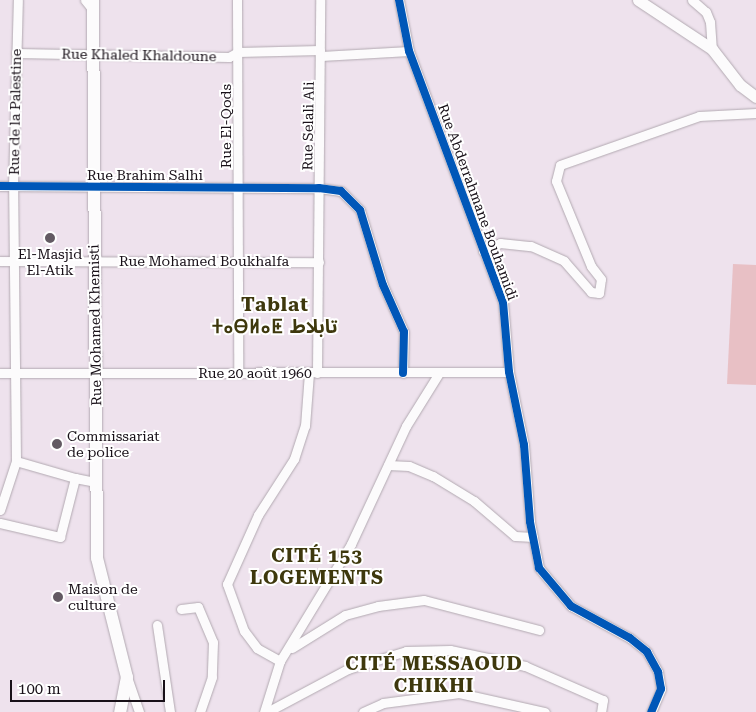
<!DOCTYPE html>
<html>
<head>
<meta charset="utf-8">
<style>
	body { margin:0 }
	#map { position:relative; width:756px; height:712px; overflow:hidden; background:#eee2ed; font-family:"Roboto Serif","Noto Sans Arabic","Noto Sans Tifinagh",serif }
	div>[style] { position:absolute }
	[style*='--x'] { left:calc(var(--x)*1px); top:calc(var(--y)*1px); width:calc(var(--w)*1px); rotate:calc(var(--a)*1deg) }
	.green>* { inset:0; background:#e8c0c5 }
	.roads { filter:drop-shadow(0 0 1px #b2a9b1) drop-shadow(0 0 1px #b2a9b1) }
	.minor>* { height:9px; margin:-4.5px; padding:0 4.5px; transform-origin:4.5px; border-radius:4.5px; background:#fcfbfc }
	.tertiary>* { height:11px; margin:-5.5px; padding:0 5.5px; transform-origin:5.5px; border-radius:5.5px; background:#fcfbfc }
	.secondary>* { height:12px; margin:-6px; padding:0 6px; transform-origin:6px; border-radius:6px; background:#fcfbfc }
	.cycleway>* { height:8px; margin:-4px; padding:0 4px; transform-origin:4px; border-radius:4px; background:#0057b8 }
	.dots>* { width:14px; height:14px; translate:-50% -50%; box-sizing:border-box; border:2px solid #fff; border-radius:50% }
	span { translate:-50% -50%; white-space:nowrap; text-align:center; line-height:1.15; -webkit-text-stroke:4px #fff; paint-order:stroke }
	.street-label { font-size:14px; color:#181018 }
	.poi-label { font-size:14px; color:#181018 }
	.left { translate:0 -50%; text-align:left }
	.district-label { font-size:19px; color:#3e380d; font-weight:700; letter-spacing:1px }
	.scale { position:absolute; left:10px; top:680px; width:155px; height:22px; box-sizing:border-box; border:2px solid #181018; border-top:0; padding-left:6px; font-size:15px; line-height:18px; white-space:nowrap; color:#181018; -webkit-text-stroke:4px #fff; paint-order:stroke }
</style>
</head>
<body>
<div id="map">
	<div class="green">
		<i style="clip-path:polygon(733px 264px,756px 265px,756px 385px,727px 384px)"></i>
	</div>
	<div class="roads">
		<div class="minor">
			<i style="--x:85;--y:0;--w:13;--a:51"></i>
			<i style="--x:237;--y:0;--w:373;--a:89.8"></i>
			<i style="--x:399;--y:0;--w:52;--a:78.9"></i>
			<i style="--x:409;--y:51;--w:268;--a:69.5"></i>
			<i style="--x:503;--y:302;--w:70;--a:85.1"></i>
			<i style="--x:509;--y:372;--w:75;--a:78.4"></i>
			<i style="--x:524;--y:445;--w:77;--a:85.5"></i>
			<i style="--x:530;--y:522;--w:47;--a:78.9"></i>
			<i style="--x:539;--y:568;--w:50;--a:49.9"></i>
			<i style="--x:571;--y:606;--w:67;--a:28.5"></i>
			<i style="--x:630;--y:638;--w:22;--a:39"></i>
			<i style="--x:647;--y:652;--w:23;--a:61"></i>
			<i style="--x:658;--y:672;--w:17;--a:80"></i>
			<i style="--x:661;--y:689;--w:25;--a:113"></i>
			<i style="--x:692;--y:0;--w:18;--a:41"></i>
			<i style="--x:706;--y:12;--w:11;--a:68"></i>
			<i style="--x:710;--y:22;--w:27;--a:86"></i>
			<i style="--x:16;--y:53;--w:213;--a:1.1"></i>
			<i style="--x:229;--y:57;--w:10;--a:-29"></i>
			<i style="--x:238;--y:52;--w:82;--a:-1.4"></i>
			<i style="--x:321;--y:56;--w:88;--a:-3.3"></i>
			<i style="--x:0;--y:186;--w:319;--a:0.4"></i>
			<i style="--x:319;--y:188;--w:22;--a:8"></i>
			<i style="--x:341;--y:191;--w:27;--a:45"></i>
			<i style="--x:360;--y:210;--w:78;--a:73"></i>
			<i style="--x:383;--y:285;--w:51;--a:65.9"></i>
			<i style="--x:404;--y:332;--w:41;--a:91.4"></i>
			<i style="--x:483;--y:251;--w:19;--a:-25"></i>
			<i style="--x:500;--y:243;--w:31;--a:6"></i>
			<i style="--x:531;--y:246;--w:36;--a:24"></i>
			<i style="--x:564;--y:261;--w:41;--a:48.9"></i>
			<i style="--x:591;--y:292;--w:8;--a:7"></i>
			<i style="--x:599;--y:293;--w:14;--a:-82"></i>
			<i style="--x:601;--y:279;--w:16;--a:-128"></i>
			<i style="--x:591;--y:266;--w:92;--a:-112.4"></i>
			<i style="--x:556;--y:181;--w:16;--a:-76"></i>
			<i style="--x:560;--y:165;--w:147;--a:-19.4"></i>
			<i style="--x:699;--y:116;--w:57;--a:-3"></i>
			<i style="--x:0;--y:261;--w:319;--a:0.2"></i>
			<i style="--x:0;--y:373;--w:509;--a:-0.11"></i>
			<i style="--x:317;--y:373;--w:373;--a:-89.5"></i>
			<i style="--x:388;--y:465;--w:21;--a:3"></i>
			<i style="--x:409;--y:466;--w:26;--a:23"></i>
			<i style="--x:433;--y:476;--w:48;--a:31.4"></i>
			<i style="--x:474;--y:501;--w:54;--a:40.5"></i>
			<i style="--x:515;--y:536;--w:18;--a:3"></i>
			<i style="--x:75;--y:478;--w:20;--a:11"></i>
			<i style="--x:0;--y:510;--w:52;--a:-71.9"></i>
			<i style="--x:16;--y:461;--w:275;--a:-90.6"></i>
			<i style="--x:13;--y:186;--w:186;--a:-88.5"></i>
			<i style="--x:0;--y:523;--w:62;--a:13.1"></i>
			<i style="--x:60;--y:537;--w:61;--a:-75.7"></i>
			<i style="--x:75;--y:478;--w:61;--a:-163.9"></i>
			<i style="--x:181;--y:609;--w:17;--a:-7"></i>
			<i style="--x:198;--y:607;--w:38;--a:67"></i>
			<i style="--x:213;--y:642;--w:35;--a:92"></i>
			<i style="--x:212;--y:677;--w:37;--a:109"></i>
			<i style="--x:157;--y:625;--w:88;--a:81.5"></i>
			<i style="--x:292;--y:648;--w:62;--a:-31.9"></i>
			<i style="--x:345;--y:615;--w:34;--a:-15"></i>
			<i style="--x:378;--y:606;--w:46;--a:-7.4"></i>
			<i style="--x:424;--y:600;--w:119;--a:14.6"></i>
			<i style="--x:280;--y:661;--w:26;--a:-151"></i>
			<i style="--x:257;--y:648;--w:21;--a:-127"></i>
			<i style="--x:244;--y:631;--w:50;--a:-109.9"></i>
			<i style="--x:227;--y:584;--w:76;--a:-65.8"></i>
			<i style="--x:258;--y:515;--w:67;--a:-57.3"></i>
			<i style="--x:294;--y:459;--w:35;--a:-72"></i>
			<i style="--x:305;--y:426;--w:53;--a:-85.7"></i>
			<i style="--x:127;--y:677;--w:37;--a:71"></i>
			<i style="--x:264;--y:712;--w:53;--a:-72.6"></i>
			<i style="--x:280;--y:661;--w:137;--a:-58.7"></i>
			<i style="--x:351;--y:544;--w:130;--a:-65"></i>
			<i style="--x:406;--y:426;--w:62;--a:-58.1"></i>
			<i style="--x:267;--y:712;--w:92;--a:-28"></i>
			<i style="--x:348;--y:669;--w:61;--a:-17.2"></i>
			<i style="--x:406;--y:651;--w:44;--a:-1.3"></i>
			<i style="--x:450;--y:650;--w:77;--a:12"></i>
			<i style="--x:525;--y:666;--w:85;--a:23.6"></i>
			<i style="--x:603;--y:700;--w:12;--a:99"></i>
			<i style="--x:363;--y:712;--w:22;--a:-24"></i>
			<i style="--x:383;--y:703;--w:77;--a:-7.5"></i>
			<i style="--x:459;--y:693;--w:88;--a:12.5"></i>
		</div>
		<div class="tertiary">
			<i style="--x:638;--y:0;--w:89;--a:33.5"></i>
			<i style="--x:712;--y:49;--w:46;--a:52.1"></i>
			<i style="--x:740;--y:85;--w:20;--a:37"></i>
		</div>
		<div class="secondary">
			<i style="--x:93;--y:0;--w:558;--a:89.59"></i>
			<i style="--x:97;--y:558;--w:123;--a:75.9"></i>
			<i style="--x:127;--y:677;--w:36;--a:101"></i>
		</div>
	</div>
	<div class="cycleway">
		<i style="--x:399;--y:0;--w:52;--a:78.9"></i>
		<i style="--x:409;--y:51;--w:268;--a:69.5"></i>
		<i style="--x:503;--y:302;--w:70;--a:85.1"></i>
		<i style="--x:509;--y:372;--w:75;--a:78.4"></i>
		<i style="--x:524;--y:445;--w:77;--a:85.5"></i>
		<i style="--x:530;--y:522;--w:47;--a:78.9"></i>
		<i style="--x:539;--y:568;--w:50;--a:49.9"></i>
		<i style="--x:571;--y:606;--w:67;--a:28.5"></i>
		<i style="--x:630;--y:638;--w:22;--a:39"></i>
		<i style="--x:647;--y:652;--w:23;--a:61"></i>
		<i style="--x:658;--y:672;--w:17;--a:80"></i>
		<i style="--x:661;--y:689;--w:25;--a:113"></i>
		<i style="--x:0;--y:186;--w:319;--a:0.4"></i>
		<i style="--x:319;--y:188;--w:22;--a:8"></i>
		<i style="--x:341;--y:191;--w:27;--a:45"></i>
		<i style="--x:360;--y:210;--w:78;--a:73"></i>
		<i style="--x:383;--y:285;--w:51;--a:65.9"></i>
		<i style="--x:404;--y:332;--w:41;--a:91.4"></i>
	</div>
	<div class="dots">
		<i style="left:50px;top:238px;background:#635a63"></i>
		<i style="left:57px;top:444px;background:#635a63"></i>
		<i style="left:58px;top:597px;background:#635a63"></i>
	</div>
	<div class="street-label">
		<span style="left:139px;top:55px;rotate:1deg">Rue Khaled Khaldoune</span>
		<span style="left:15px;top:112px;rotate:-89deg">Rue de la Palestine</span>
		<span style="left:226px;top:126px;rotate:-90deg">Rue El-Qods</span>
		<span style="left:308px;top:126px;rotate:-89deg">Rue Selali Ali</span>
		<span style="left:145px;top:175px">Rue Brahim Salhi</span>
		<span style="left:478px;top:202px;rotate:70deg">Rue Abderrahmane Bouhamidi</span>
		<span style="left:204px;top:261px">Rue Mohamed Boukhalfa</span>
		<span style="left:95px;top:325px;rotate:-91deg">Rue Mohamed Khemisti</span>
		<span style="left:255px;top:373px">Rue 20 août 1960</span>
	</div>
	<div class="poi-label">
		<span style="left:50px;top:262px">El-Masjid<br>El-Atik</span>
		<span class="left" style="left:67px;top:444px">Commissariat<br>de police</span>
		<span class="left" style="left:68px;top:597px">Maison de<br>culture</span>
	</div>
	<div class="district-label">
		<span style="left:275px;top:316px">Tablat<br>ⵜⴰⴱⵍⴰⵟ تابلاط</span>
		<span style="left:317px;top:567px">CITÉ 153<br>LOGEMENTS</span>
		<span style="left:434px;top:675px">CITÉ MESSAOUD<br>CHIKHI</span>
	</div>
	<div class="scale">100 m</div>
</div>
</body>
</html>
